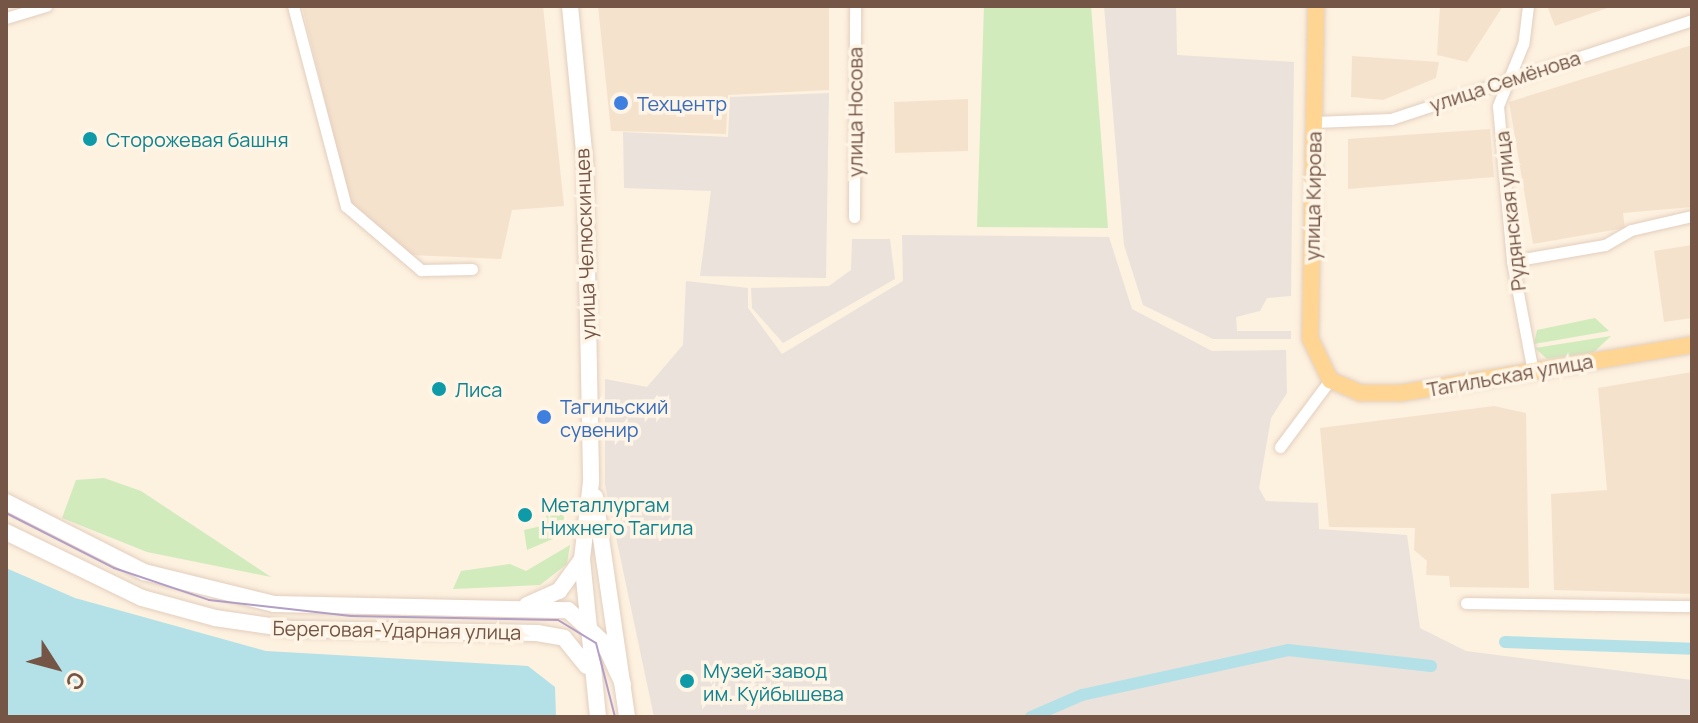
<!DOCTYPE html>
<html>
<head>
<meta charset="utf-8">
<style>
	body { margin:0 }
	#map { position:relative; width:1698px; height:723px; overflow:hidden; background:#fdf1df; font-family:Manrope,sans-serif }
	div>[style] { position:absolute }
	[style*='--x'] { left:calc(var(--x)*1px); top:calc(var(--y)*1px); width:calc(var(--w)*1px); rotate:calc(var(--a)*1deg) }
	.residential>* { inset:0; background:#f5e2cd }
	.industrial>* { inset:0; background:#ebe2db }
	.green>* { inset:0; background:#d1ebbd }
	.water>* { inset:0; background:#b3e1e7 }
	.canal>* { height:12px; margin:-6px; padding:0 6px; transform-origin:6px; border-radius:6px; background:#b3e1e7 }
	.roads { filter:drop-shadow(0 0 2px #e3cebe) drop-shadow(0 0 2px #e3cebe) }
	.street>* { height:11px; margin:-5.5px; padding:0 5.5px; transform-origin:5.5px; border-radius:5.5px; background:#fff }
	.secondary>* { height:16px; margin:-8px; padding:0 8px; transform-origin:8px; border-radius:8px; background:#fff }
	.primary>* { height:16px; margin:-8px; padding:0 8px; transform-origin:8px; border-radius:8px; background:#ffd594 }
	.tram>* { height:2px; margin:-1px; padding:0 1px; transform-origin:1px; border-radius:1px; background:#b39ec6 }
	.dots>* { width:22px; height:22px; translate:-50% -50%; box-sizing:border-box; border:4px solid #fff5e6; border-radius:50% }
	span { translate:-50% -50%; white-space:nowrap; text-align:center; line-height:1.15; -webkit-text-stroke:7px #fff5e6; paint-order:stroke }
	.street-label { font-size:20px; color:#745546 }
	.shop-label { font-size:20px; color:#366cbe }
	.left { translate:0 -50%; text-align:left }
	.culture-label { font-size:20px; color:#0d838f }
	.frame { position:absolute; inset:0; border:8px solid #745546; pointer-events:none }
	.north { position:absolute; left:16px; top:627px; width:80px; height:80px; -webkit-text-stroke:6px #fff5e6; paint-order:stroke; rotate:126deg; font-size:22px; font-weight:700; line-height:32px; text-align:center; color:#745546 }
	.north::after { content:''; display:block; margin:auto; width:28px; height:36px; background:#745546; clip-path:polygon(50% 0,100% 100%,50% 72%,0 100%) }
</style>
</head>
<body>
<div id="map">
	<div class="residential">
		<i style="clip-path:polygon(302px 6px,543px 6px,564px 206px,512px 210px,501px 259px,411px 255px,351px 208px)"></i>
		<i style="clip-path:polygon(598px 6px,829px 6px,829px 90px,728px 95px,726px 134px,611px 131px)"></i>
		<i style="clip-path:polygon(1440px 6px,1503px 6px,1467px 62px,1437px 55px)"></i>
		<i style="clip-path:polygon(1547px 6px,1613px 6px,1555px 26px)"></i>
		<i style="clip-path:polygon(1692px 45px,1692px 207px,1623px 213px,1625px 228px,1533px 244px,1509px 102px)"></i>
		<i style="clip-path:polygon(1352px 56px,1439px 62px,1436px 78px,1383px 100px,1351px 97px)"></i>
		<i style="clip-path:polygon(968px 99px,968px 151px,895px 153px,894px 102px)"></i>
		<i style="clip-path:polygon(1490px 129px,1494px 177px,1348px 189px,1348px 139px)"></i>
		<i style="clip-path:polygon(1692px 245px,1692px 318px,1664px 322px,1654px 251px)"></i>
		<i style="clip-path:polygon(1692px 372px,1692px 594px,1554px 590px,1551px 494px,1607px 490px,1598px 388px)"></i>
		<i style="clip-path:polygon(1494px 406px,1526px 413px,1529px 588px,1450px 587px,1449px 576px,1426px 575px,1427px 561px,1414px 550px,1415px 528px,1329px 527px,1320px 428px)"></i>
	</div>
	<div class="industrial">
		<i style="clip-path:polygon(1104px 6px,1176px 6px,1177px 55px,1294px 62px,1291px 296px,1267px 298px,1260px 311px,1236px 317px,1237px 331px,1291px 331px,1291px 339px,1213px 339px,1143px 305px,1124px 245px)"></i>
		<i style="clip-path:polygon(829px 93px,826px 278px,700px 276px,711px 191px,624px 188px,623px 132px,728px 137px,730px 97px)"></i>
		<i style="clip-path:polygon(902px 235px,1109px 237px,1132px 309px,1212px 351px,1286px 350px,1287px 393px,1271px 418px,1259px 488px,1266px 501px,1318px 503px,1319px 529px,1407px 535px,1420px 628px,1466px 651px,1692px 680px,1692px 717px,654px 717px,605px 485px,605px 379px,647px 387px,683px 345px,686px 281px,748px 288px,748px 308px,782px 354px,903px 281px)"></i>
		<i style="clip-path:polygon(852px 239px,890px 239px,895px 279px,783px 343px,752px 308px,751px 288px,829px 286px,851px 270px)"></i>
	</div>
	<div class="green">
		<i style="clip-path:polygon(984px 6px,1091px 6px,1108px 228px,977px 227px)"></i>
		<i style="clip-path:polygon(1595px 318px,1609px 331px,1534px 344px,1537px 330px)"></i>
		<i style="clip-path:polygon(1611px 336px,1594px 352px,1547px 359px,1535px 348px)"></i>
		<i style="clip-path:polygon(104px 478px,141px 491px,271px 577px,147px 552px,62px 518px,76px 480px)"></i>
		<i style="clip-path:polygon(562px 512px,569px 532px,527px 550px,524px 530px,546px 525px,546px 513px)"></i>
		<i style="clip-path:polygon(570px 545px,567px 564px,540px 585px,453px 589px,461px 571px,510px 564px,526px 571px)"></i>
	</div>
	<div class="water">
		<i style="clip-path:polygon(6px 568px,75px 598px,266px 651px,528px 666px,555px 687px,556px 717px,6px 717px)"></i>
	</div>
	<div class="canal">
		<i style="--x:1505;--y:642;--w:187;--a:2.1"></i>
		<i style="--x:1031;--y:717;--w:56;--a:-23.3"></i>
		<i style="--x:1082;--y:695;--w:211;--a:-12.3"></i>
		<i style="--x:1288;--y:650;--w:144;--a:6.4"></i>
	</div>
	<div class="roads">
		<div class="street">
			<i style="--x:293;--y:6;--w:207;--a:75.2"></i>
			<i style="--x:346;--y:206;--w:99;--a:40.5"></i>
			<i style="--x:421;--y:270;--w:51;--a:-1.1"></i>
			<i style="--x:1528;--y:6;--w:38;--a:97"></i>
			<i style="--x:1523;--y:44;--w:67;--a:112"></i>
			<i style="--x:1498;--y:106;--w:156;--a:84.8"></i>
			<i style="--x:1512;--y:261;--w:113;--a:79.3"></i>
			<i style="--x:6;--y:18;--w:42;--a:-16.7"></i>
			<i style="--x:1314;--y:122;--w:77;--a:-2.2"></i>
			<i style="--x:1391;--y:119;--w:317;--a:-18.2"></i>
			<i style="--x:854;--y:217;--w:211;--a:-89.7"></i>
			<i style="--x:1512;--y:261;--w:94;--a:-9.8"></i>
			<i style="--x:1605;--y:245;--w:30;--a:-30"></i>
			<i style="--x:1631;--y:230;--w:63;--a:-12.9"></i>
			<i style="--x:1280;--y:447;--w:84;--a:-53.3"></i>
			<i style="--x:1466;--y:603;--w:226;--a:0.8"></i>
		</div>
		<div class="secondary">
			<i style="--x:570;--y:6;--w:158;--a:84.5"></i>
			<i style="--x:585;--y:163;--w:319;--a:88.9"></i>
			<i style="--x:591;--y:482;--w:78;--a:96.7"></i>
			<i style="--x:582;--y:559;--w:159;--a:84.2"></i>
			<i style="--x:595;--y:497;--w:222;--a:81.7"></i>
			<i style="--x:6;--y:502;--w:155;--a:26.9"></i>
			<i style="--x:144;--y:572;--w:134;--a:13.8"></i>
			<i style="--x:274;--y:604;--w:294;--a:1.2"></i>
			<i style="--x:568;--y:610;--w:49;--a:42.5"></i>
			<i style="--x:604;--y:643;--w:45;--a:65.1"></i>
			<i style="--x:6;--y:532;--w:151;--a:25.9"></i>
			<i style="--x:142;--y:598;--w:76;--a:15.3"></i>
			<i style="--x:215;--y:618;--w:76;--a:8.3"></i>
			<i style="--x:290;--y:629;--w:247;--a:0.9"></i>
			<i style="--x:537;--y:633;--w:27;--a:10"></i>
			<i style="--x:564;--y:638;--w:36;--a:51"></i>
			<i style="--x:527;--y:605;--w:35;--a:-24"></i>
			<i style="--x:559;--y:591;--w:37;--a:-54"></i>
		</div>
		<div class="primary">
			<i style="--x:1316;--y:6;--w:332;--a:91"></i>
			<i style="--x:1310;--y:338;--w:47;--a:64.5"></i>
			<i style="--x:1330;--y:380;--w:33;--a:23"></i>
			<i style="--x:1360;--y:393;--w:41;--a:0"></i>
			<i style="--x:1401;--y:393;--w:295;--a:-9.4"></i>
		</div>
	</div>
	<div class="tram">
		<i style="--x:6;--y:513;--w:121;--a:27"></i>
		<i style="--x:114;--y:568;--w:100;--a:18.6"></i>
		<i style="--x:209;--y:600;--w:143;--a:6.4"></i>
		<i style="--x:351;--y:616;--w:207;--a:1.1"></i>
		<i style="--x:558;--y:620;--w:44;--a:31.2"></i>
		<i style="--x:596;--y:643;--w:76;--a:75.6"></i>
	</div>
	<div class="dots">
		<i style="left:621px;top:103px;background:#3f7fe0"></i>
		<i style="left:90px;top:139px;background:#0f9aa8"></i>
		<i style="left:439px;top:389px;background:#0f9aa8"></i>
		<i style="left:544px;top:417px;background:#3f7fe0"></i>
		<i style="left:525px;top:515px;background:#0f9aa8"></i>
		<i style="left:687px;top:681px;background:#0f9aa8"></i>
	</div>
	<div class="street-label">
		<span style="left:1505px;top:81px;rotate:-18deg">улица Семёнова</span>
		<span style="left:855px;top:112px;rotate:-90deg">улица Носова</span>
		<span style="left:1313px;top:196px;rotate:-89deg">улица Кирова</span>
		<span style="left:1510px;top:211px;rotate:-96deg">Рудянская улица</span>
		<span style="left:585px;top:244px;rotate:-92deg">улица Челюскинцев</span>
		<span style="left:1510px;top:375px;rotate:-10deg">Тагильская улица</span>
		<span style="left:397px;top:630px;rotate:1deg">Береговая-Ударная улица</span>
	</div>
	<div class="shop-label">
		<span class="left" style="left:637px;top:103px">Техцентр</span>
		<span class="left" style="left:560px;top:418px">Тагильский<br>сувенир</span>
	</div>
	<div class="culture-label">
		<span class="left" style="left:106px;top:139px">Сторожевая башня</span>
		<span class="left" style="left:455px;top:389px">Лиса</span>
		<span class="left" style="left:541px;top:516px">Металлургам<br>Нижнего Тагила</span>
		<span class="left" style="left:703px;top:682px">Музей-завод<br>им. Куйбышева</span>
	</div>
	<div class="frame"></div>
	<div class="north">С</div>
</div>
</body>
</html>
